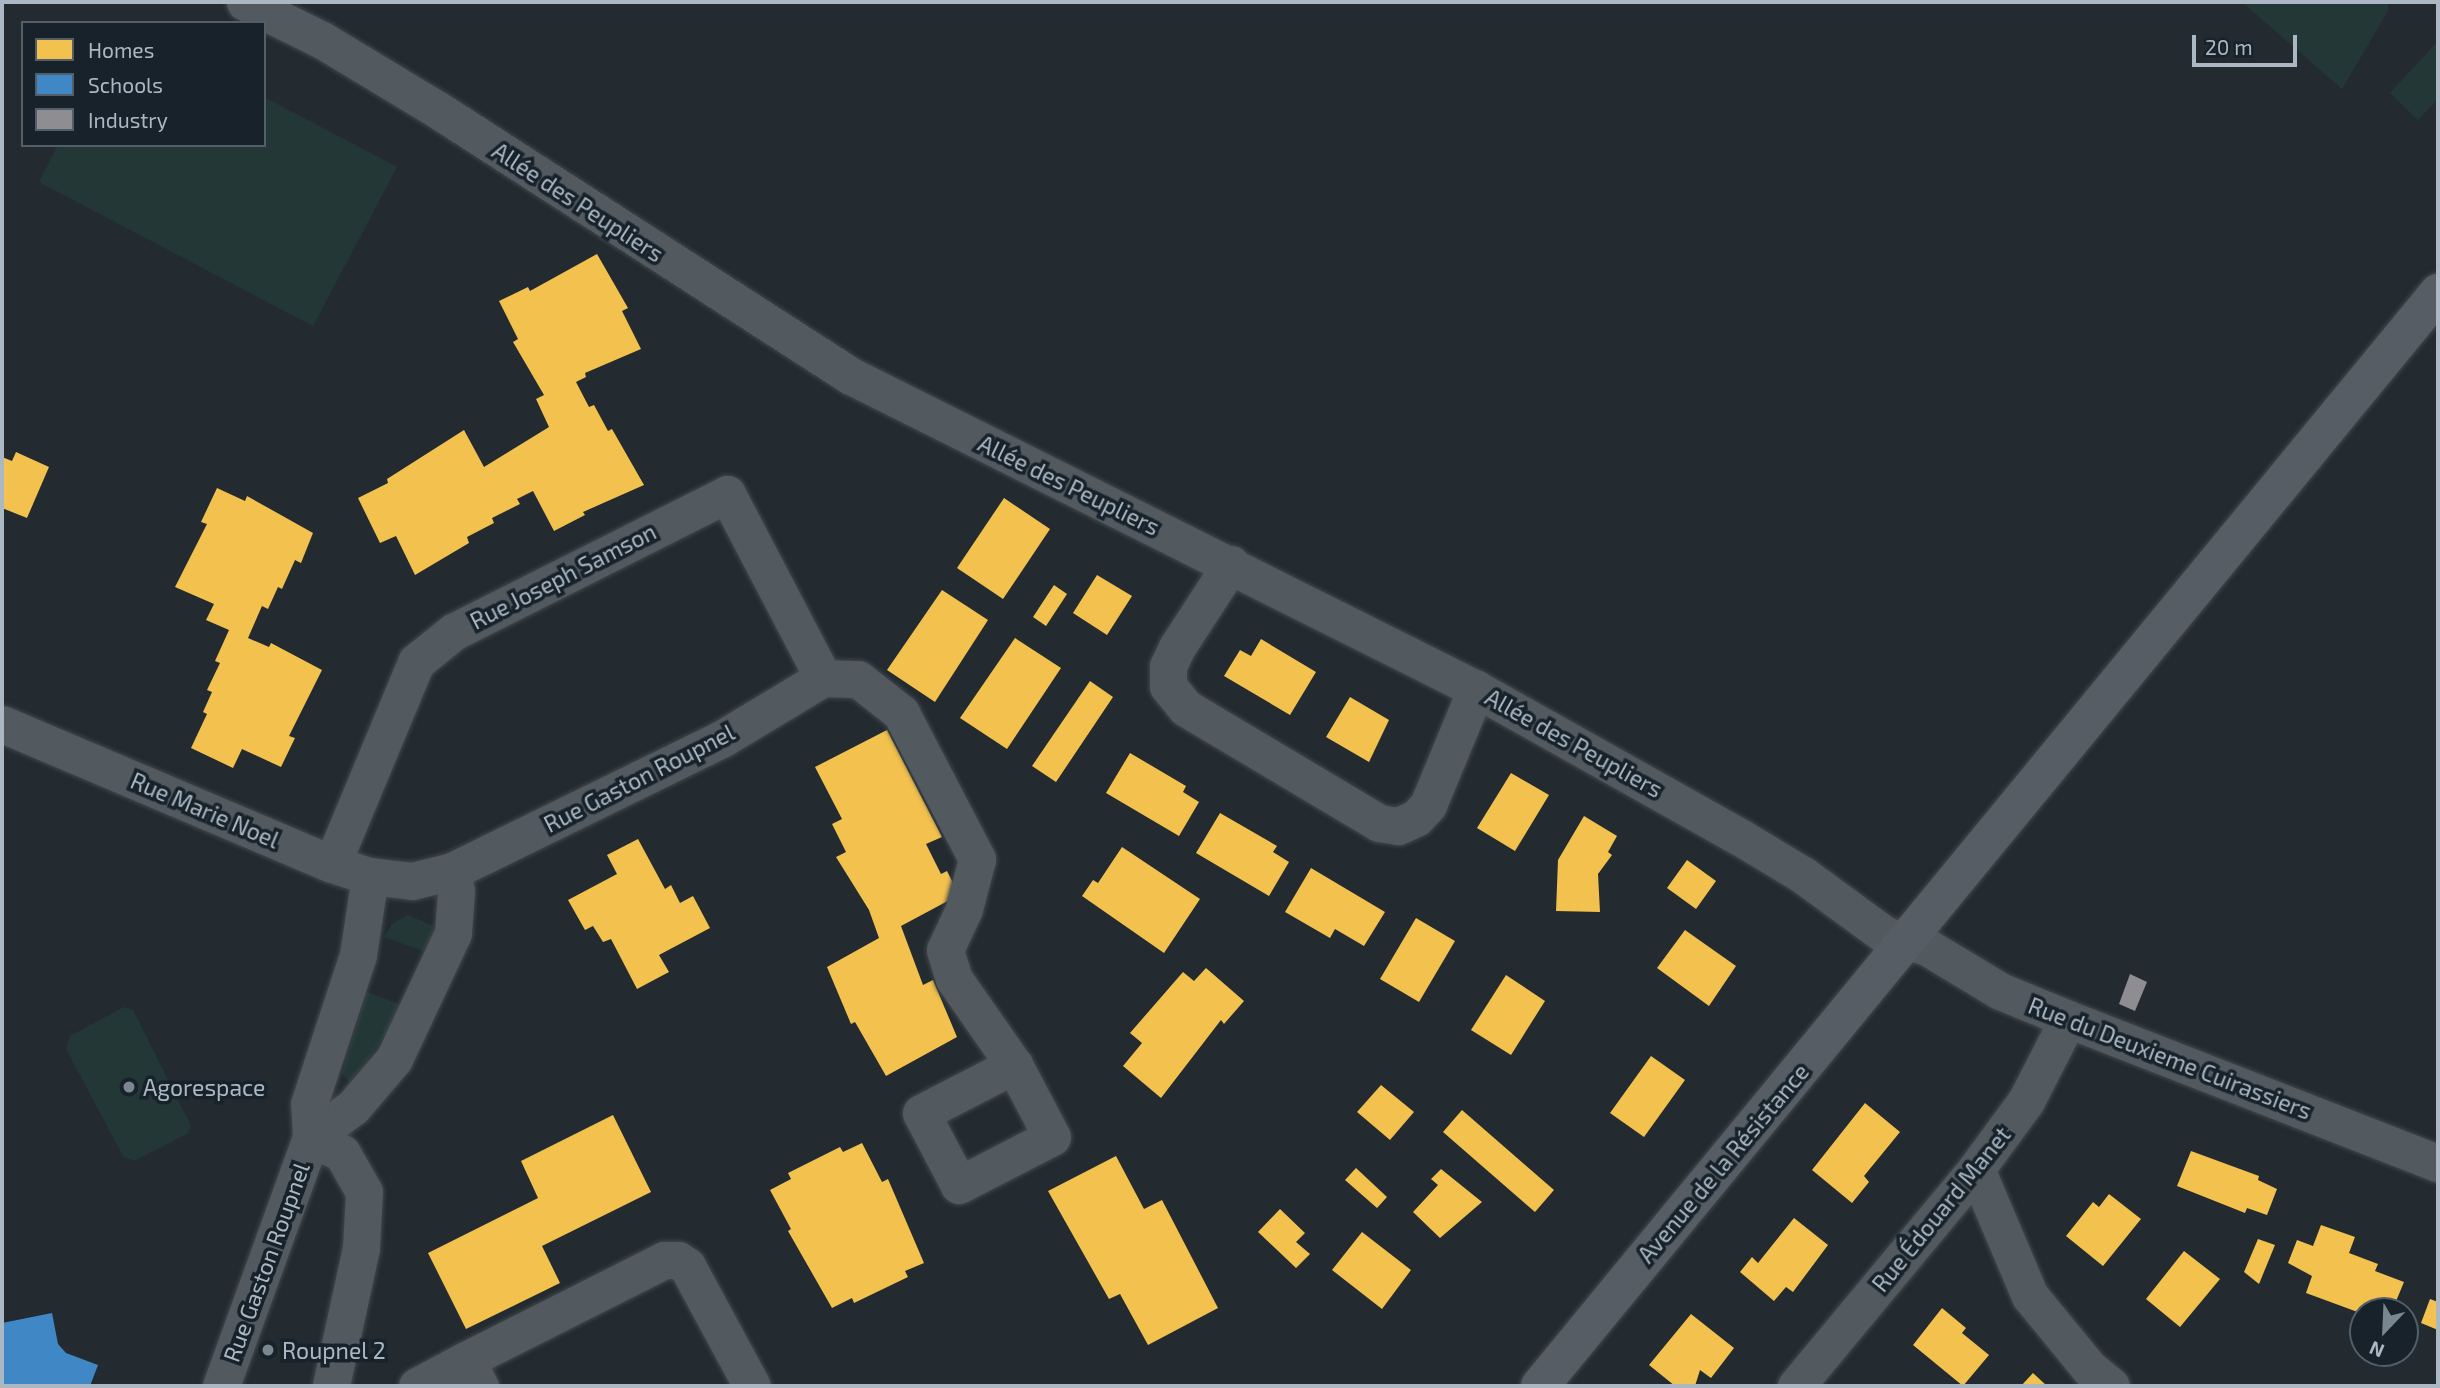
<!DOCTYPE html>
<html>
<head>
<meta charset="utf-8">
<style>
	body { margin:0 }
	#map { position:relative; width:2440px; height:1388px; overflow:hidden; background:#232b30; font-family:"Exo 2",sans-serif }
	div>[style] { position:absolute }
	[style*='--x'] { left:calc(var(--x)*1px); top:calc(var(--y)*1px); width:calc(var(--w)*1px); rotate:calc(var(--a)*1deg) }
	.green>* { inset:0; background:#233836 }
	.homes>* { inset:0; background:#f2c14e }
	.schools>* { inset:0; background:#3f88c5 }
	.industry>* { inset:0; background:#8d8d92 }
	.roads { filter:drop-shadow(0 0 2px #41474b) drop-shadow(0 0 2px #41474b) }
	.street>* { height:37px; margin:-18.5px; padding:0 18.5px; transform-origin:18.5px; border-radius:18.5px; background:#52595f }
	.secondary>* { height:38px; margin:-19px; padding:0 19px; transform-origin:19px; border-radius:19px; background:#565d64 }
	.dots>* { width:19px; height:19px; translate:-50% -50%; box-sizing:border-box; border:4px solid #17222a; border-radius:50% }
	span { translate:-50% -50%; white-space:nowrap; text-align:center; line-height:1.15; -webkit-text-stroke:7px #17222a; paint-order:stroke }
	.street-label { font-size:23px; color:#abb8c4 }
	.poi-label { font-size:23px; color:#abb8c4 }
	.left { translate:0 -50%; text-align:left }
	.frame { position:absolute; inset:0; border:4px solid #abb8c4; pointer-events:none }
	.legend { position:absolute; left:21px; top:21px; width:245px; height:126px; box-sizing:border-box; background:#17222a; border:2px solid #525e68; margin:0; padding:9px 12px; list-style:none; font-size:21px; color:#abb8c4 }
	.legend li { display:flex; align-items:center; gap:14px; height:35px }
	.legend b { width:35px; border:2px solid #525e68 }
	.north { position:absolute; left:2349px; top:1297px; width:70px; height:70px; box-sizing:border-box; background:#17222a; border:2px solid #525e68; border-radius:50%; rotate:203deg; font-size:19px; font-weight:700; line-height:28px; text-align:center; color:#abb8c4 }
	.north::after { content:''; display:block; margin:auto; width:24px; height:32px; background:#7b8790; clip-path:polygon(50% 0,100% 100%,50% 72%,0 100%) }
	.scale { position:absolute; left:2192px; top:35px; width:105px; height:32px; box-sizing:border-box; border:4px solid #abb8c4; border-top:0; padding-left:9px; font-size:21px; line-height:24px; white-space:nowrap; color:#abb8c4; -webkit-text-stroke:5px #17222a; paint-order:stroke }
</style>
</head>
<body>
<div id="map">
	<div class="green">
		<i style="clip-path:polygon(2242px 2px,2387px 2px,2389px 9px,2342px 89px)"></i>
		<i style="clip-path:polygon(2438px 41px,2438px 99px,2418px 120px,2390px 93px)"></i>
		<i style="clip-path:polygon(264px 97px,397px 167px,313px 326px,39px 182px,58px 145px,264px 145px)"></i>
		<i style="clip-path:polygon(408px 915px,433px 926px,436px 935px,432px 954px,384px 937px,392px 924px)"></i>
		<i style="clip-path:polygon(367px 992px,404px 1006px,351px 1085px,342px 1073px)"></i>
		<i style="clip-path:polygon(124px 1007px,133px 1010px,191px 1126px,187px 1134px,134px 1161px,123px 1156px,66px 1049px,70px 1036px)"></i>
	</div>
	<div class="homes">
		<i style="clip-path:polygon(597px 254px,628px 308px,622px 311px,641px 349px,585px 373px,586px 377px,576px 382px,589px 407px,594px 405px,608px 431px,612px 429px,644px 485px,583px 512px,585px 515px,554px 531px,533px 491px,517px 499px,520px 504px,492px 518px,494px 523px,467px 537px,469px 543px,415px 575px,396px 536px,380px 543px,358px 498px,388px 483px,387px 479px,464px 430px,484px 467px,549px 427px,536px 399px,544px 395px,513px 342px,518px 339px,499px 301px,528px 287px,530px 291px)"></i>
		<i style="clip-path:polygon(16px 452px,49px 467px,27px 518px,2px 508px,2px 457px,12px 461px)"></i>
		<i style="clip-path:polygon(217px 488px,245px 501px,247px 496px,313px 533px,301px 563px,295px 560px,282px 589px,278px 587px,268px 609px,262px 606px,248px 638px,269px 647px,271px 643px,322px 670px,289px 736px,295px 738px,281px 767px,242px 749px,233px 768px,191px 748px,207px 714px,203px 712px,212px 692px,207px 690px,220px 663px,215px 661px,229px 630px,206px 620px,214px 604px,175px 587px,207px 524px,201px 522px)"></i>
		<i style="clip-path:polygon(1004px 498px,1050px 529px,1003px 599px,957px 568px)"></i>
		<i style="clip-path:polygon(1097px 575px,1132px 596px,1107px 635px,1073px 613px)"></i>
		<i style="clip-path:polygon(1054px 585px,1067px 594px,1046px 626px,1033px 617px)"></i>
		<i style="clip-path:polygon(942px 590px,988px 620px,935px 702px,887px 670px)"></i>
		<i style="clip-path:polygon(1015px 638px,1061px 668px,1007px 749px,960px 718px)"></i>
		<i style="clip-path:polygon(1261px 639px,1316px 672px,1290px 715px,1224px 676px,1240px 650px,1251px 656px)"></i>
		<i style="clip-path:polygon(1090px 681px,1113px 697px,1056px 782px,1032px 766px)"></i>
		<i style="clip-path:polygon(1350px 697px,1389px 720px,1369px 762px,1326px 737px)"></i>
		<i style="clip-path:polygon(887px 730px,942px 837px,926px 844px,941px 874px,947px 871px,959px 895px,901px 926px,923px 985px,933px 980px,957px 1037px,886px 1076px,855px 1022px,851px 1024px,827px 967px,879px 938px,869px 910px,836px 857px,846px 852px,832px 824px,842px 819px,815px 767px)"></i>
		<i style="clip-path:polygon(1130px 753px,1186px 786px,1183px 792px,1199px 802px,1179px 836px,1106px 793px)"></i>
		<i style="clip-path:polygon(1511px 773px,1549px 795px,1515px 851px,1477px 828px)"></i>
		<i style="clip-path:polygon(1220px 813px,1277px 846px,1273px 852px,1289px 862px,1269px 896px,1196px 853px)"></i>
		<i style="clip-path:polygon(1584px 816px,1617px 836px,1608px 852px,1612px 855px,1598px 874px,1600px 912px,1556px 911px,1558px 860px)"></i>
		<i style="clip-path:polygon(638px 839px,665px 889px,671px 885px,680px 903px,693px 896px,710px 928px,659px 955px,669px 972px,637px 989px,611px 939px,603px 942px,593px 926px,585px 930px,568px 900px,617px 874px,607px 855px)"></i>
		<i style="clip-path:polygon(1122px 847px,1200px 899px,1164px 953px,1082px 896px,1093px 880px,1098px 883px)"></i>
		<i style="clip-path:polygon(1687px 860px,1716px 881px,1696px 909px,1667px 888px)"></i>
		<i style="clip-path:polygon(1311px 868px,1385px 912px,1364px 946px,1335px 929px,1330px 938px,1285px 912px)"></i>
		<i style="clip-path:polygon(1416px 918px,1455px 941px,1419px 1002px,1380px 979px)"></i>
		<i style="clip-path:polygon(1685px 930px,1736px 966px,1709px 1006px,1657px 968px)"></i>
		<i style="clip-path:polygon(1206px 968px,1244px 1001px,1224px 1024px,1221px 1020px,1161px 1098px,1123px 1066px,1142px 1043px,1130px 1033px,1183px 972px,1194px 981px)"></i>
		<i style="clip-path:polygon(1506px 975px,1545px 1001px,1511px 1055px,1471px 1030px)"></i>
		<i style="clip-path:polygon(1651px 1056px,1685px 1080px,1644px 1137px,1610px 1113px)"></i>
		<i style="clip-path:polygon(1381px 1085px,1414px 1112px,1390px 1140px,1357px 1112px)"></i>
		<i style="clip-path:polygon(1865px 1103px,1900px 1132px,1864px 1176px,1869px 1182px,1852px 1203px,1812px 1170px)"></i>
		<i style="clip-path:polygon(1462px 1110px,1554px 1190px,1535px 1212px,1443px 1132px)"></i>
		<i style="clip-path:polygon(613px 1115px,651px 1192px,542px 1246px,560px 1283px,466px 1329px,428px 1253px,538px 1198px,521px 1161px)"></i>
		<i style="clip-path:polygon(862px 1143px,882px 1182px,888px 1179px,924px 1263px,905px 1271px,908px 1277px,854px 1303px,852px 1298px,832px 1308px,788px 1231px,791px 1229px,770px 1190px,791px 1179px,788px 1173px,840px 1147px,843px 1152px)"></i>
		<i style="clip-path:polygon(2191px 1151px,2259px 1176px,2258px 1180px,2277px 1189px,2267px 1215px,2247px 1208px,2245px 1213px,2177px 1186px)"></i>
		<i style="clip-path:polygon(1116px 1156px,1144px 1209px,1162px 1200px,1218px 1308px,1148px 1345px,1120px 1294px,1109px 1299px,1048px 1191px)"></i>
		<i style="clip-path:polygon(1356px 1168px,1387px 1197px,1377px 1208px,1345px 1180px)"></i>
		<i style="clip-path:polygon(1441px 1169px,1482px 1202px,1440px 1238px,1413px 1212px,1438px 1185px,1431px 1179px)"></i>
		<i style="clip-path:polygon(2109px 1194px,2141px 1219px,2103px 1266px,2066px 1236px,2093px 1202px,2099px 1207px)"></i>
		<i style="clip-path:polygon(1280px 1209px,1305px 1233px,1296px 1242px,1310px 1254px,1296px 1268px,1258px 1232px)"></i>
		<i style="clip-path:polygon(1794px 1218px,1828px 1245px,1793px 1292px,1786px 1287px,1774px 1301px,1740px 1272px,1752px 1257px,1758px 1263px)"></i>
		<i style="clip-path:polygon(2321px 1225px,2355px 1237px,2349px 1253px,2378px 1264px,2375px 1271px,2404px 1282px,2392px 1311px,2369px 1308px,2363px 1314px,2306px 1293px,2312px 1276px,2288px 1263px,2297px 1240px,2313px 1246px)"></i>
		<i style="clip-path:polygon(1362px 1232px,1411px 1270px,1382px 1309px,1332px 1270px)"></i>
		<i style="clip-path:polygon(2258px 1239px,2275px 1245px,2259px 1284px,2244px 1272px)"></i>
		<i style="clip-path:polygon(2184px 1251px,2220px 1279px,2180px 1327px,2146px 1299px)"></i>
		<i style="clip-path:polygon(2430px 1299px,2438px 1302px,2438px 1330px,2421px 1323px)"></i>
		<i style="clip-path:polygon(1942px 1308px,1966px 1328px,1962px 1333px,1989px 1355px,1963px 1386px,1913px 1345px)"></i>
		<i style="clip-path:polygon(1691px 1314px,1734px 1348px,1711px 1378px,1700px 1370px,1695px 1386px,1675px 1386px,1649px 1365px)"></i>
		<i style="clip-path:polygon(2033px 1373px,2047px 1386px,2021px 1386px)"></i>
	</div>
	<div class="schools">
		<i style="clip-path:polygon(52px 1313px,58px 1344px,66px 1353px,98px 1365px,90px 1386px,2px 1386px,2px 1323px)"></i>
	</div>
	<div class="industry">
		<i style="clip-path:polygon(2130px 974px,2147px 982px,2135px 1011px,2119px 1004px)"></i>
	</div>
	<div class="roads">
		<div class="street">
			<i style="--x:245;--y:2;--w:86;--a:26.3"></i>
			<i style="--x:322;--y:40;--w:135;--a:31.1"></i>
			<i style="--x:438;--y:110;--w:491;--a:32.8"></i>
			<i style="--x:851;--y:376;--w:699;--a:26.6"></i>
			<i style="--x:1476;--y:689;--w:303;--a:29.3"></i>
			<i style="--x:1740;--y:837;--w:74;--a:31.1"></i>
			<i style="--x:1803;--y:875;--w:102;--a:36.2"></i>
			<i style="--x:1885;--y:935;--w:44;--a:15.9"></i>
			<i style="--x:1927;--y:947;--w:85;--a:31.1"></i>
			<i style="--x:2000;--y:991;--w:74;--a:22.4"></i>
			<i style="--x:2068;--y:1019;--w:397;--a:21.3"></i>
			<i style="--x:1231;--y:564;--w:99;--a:123"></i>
			<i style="--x:1177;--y:647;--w:21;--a:115"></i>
			<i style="--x:1168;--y:666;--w:20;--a:90"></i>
			<i style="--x:1168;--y:686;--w:28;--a:51"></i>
			<i style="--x:1186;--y:708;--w:225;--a:30.8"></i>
			<i style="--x:1379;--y:823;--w:19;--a:9"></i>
			<i style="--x:1398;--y:826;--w:20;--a:-24"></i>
			<i style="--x:1416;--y:818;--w:18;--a:-47"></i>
			<i style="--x:1428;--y:805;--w:126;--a:-67.5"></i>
			<i style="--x:823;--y:678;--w:35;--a:2"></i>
			<i style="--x:858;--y:679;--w:55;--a:38.3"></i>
			<i style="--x:901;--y:713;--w:165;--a:62.5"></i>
			<i style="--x:977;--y:859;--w:52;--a:104.6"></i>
			<i style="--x:964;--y:909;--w:45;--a:114.9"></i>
			<i style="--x:945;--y:950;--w:30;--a:73"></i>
			<i style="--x:954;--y:979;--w:105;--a:55.1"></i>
			<i style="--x:1014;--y:1065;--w:81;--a:62.2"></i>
			<i style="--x:1052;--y:1137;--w:105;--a:152.7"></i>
			<i style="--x:959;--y:1185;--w:81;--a:-117.8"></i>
			<i style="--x:921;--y:1113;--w:105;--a:-27.3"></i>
			<i style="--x:2;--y:724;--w:358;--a:23"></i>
			<i style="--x:332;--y:864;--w:40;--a:18"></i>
			<i style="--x:370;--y:876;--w:42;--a:6.8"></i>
			<i style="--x:412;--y:881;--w:41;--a:-14"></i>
			<i style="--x:452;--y:871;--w:302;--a:-26.1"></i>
			<i style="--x:723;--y:738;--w:117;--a:-31"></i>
			<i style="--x:332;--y:864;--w:219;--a:-67.4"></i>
			<i style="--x:416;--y:662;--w:48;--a:-39"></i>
			<i style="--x:453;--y:632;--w:307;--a:-26.7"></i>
			<i style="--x:727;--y:494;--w:208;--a:62.4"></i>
			<i style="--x:311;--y:1138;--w:52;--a:-36.4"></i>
			<i style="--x:353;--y:1107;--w:63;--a:-49.5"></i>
			<i style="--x:394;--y:1059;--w:139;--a:-64.9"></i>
			<i style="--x:453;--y:933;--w:42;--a:-85.9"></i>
			<i style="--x:456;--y:891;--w:20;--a:-101"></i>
			<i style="--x:311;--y:1138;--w:34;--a:26"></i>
			<i style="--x:342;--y:1153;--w:45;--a:60.6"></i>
			<i style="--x:364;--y:1192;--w:56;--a:93.1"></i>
			<i style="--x:361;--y:1248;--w:141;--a:102.3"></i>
			<i style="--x:1976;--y:1169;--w:138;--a:67"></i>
			<i style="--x:2030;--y:1296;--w:94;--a:50.6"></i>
			<i style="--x:2090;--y:1369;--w:27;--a:39"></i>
			<i style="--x:466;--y:1360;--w:222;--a:-26.8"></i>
			<i style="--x:664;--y:1260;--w:14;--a:0"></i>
			<i style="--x:678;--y:1260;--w:11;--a:34"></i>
			<i style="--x:687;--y:1266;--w:136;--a:61.6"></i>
			<i style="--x:221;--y:1386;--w:264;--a:-70.1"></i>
			<i style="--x:311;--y:1138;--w:34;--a:-93"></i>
			<i style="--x:309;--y:1104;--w:157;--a:-71.8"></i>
			<i style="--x:358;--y:955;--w:80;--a:-81.4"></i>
			<i style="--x:417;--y:1386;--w:55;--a:-28"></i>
			<i style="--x:466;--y:1360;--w:30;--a:62"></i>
			<i style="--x:1796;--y:1386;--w:282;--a:-50.3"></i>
			<i style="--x:1976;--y:1169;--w:84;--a:-53.7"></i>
			<i style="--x:2026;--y:1101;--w:92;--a:-62.9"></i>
		</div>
		<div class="secondary">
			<i style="--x:1540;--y:1386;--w:1415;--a:-50.59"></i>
		</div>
	</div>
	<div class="dots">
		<i style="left:129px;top:1087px;background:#7b8790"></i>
		<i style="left:268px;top:1350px;background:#7b8790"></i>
	</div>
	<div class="street-label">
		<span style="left:578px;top:202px;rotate:33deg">Allée des Peupliers</span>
		<span style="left:1069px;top:485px;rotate:26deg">Allée des Peupliers</span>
		<span style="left:563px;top:576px;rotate:-27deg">Rue Joseph Samson</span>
		<span style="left:1574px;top:743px;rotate:29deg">Allée des Peupliers</span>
		<span style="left:639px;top:778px;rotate:-27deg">Rue Gaston Roupnel</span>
		<span style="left:205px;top:810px;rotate:23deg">Rue Marie Noel</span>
		<span style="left:2170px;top:1058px;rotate:21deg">Rue du Deuxieme Cuirassiers</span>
		<span style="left:1723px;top:1163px;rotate:-50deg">Avenue de la Résistance</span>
		<span style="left:1941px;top:1209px;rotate:-51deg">Rue Édouard Manet</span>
		<span style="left:266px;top:1262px;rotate:-70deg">Rue Gaston Roupnel</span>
	</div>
	<div class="poi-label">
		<span class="left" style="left:143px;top:1087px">Agorespace</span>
		<span class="left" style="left:282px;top:1350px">Roupnel 2</span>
	</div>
	<div class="frame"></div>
	<ul class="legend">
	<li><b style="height:19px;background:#f2c14e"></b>Homes</li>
	<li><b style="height:19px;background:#3f88c5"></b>Schools</li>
	<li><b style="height:19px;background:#8d8d92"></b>Industry</li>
	</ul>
	<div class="north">N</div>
	<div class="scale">20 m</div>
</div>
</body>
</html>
